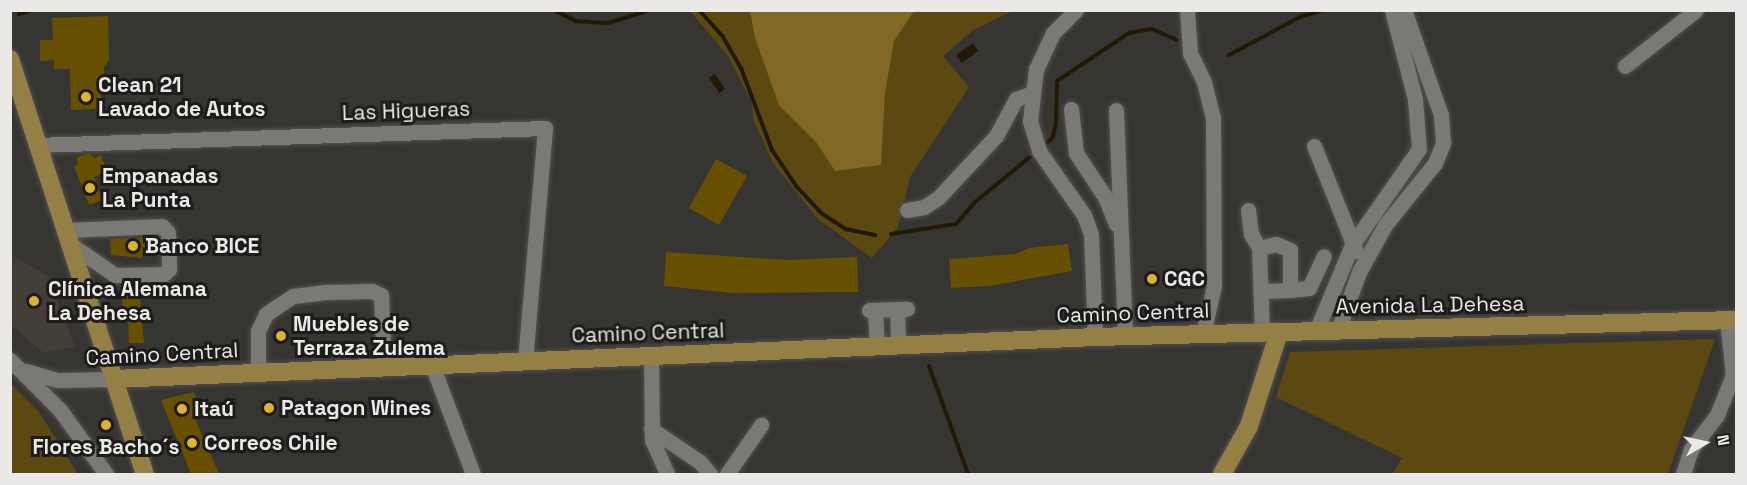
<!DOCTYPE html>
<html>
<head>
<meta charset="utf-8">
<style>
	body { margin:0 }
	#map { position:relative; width:1747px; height:485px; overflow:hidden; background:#363532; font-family:"Space Grotesk",sans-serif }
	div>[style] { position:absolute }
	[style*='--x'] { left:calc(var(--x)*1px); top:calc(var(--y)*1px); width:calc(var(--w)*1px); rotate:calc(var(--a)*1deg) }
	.built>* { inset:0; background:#433f38 }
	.green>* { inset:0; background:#5c4912 }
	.forest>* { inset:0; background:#816825 }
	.water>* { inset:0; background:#211905 }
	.stream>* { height:4px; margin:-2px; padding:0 2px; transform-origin:2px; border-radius:2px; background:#211905 }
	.building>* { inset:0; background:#685002 }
	.roads { filter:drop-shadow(0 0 2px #52514f) drop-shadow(0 0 2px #52514f) }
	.minor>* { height:15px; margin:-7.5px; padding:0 7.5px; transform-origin:7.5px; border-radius:7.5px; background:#7a7976 }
	.major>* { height:18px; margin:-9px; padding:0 9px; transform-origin:9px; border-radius:9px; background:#948045 }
	.dots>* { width:16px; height:16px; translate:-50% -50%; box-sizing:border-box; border:3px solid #1d1c1b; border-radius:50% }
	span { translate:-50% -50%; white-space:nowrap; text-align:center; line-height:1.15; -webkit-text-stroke:6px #1d1c1b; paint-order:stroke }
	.poi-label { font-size:21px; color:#eae9e7; font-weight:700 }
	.left { translate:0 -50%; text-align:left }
	.street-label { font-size:21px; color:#eae9e7 }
	.frame { position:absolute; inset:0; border:12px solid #eae9e7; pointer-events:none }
	.north { position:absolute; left:1675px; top:413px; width:60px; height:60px; -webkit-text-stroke:4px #1d1c1b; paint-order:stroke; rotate:81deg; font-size:16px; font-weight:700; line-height:24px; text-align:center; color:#eae9e7 }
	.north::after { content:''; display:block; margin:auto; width:21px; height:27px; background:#eae9e7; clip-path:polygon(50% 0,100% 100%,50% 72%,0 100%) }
</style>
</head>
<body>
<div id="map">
	<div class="built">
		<i style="clip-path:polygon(10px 254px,48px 276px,75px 347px,44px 353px,11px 325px)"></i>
	</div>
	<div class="green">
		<i style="clip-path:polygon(690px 11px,1013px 11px,973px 30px,943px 56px,969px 87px,910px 177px,898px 227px,872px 258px,818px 219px,773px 163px,753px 119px,752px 103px,728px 56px)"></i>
		<i style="clip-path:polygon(1715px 339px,1668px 474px,1392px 474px,1402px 458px,1276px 397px,1290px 352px)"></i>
		<i style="clip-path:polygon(10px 383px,39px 412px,78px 474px,11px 474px)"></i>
	</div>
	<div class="forest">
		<i style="clip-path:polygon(750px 11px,914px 11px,894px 41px,885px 93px,881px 165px,835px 171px,816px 142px,779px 105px,755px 38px)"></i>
	</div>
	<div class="water">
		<i style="clip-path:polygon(973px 43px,978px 51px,962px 63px,956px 55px)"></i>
		<i style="clip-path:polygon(715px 74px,725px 89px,719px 93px,709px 78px)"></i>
	</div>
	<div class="stream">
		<i style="--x:554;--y:10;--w:25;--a:27"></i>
		<i style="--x:576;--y:21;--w:32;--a:4"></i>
		<i style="--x:608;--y:23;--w:44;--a:-17.2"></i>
		<i style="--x:699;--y:10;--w:36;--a:48"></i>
		<i style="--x:723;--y:37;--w:36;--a:60"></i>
		<i style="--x:741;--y:68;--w:88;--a:69.3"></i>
		<i style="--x:772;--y:150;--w:45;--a:56"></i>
		<i style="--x:797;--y:187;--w:35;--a:47"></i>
		<i style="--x:821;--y:213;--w:30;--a:33"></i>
		<i style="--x:846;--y:229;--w:30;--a:12"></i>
		<i style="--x:19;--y:14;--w:15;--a:-16"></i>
		<i style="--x:1229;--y:55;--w:81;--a:-28.2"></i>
		<i style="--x:1300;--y:17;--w:24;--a:-17"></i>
		<i style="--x:1047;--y:143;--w:8;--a:-45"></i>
		<i style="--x:1053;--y:137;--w:14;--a:-78"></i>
		<i style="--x:1056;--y:123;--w:42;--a:-88.6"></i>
		<i style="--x:1057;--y:81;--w:87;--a:-33.7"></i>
		<i style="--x:1129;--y:33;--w:23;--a:-10"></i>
		<i style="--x:1152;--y:29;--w:27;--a:24"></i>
		<i style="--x:891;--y:234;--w:66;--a:-8.7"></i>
		<i style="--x:956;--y:224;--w:29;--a:-49"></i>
		<i style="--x:975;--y:202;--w:71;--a:-39.3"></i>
		<i style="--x:929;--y:366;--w:115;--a:70.1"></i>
	</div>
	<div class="building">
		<i style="clip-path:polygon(108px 16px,109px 60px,104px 67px,104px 85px,101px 85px,102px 109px,71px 110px,70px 69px,54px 69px,54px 60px,40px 61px,40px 40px,53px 40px,52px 18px)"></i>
		<i style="clip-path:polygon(89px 153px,95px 158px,101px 155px,107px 172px,94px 177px,102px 200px,89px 205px,74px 166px,78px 164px,76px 158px)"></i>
		<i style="clip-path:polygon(716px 159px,747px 176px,719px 225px,689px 208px)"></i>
		<i style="clip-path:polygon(155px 237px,155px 252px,142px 253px,143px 258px,111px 255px,110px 239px)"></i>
		<i style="clip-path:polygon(1068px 244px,1072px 271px,990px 286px,951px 288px,949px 259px,1016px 254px,1029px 248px)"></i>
		<i style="clip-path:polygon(666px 252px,788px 260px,857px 257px,858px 292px,732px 293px,664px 286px)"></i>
		<i style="clip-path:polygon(122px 295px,140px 295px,144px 343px,129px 343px,128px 315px,123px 315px)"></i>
		<i style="clip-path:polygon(194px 392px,197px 401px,205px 398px,200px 411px,193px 414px,219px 474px,191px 474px,161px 400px)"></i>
	</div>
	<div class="roads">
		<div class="minor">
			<i style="--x:1076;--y:10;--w:33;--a:135"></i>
			<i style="--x:1053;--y:33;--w:40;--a:115"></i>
			<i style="--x:1036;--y:69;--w:52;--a:96.6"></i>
			<i style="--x:1030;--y:121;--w:31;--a:73"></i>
			<i style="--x:1039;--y:151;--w:78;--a:54.9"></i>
			<i style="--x:1084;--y:215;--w:20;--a:70"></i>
			<i style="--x:1091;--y:234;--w:103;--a:87.8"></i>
			<i style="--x:1187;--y:10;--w:43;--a:86"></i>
			<i style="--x:1190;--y:53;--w:32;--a:64"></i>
			<i style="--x:1204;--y:82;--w:36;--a:76"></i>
			<i style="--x:1213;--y:117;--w:169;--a:89.7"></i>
			<i style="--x:1214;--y:286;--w:49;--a:102.9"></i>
			<i style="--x:1625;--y:66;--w:90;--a:-38.3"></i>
			<i style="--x:1071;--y:109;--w:44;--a:83.5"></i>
			<i style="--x:1076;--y:153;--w:53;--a:56.6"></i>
			<i style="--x:1105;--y:197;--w:29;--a:68"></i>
			<i style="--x:1116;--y:110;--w:226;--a:87.7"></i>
			<i style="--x:36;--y:145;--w:509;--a:-1.91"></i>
			<i style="--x:545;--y:128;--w:233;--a:94.9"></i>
			<i style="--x:1314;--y:146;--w:113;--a:68.2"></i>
			<i style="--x:907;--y:210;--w:17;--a:-10"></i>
			<i style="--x:924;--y:207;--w:17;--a:-33"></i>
			<i style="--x:938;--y:198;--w:85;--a:-46.9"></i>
			<i style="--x:996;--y:136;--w:42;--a:-61.6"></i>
			<i style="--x:1016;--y:99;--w:15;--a:-20"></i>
			<i style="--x:1248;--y:210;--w:24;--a:83"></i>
			<i style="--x:1251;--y:234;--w:16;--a:60"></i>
			<i style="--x:1259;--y:248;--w:84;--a:88"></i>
			<i style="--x:65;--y:230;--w:97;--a:-2.4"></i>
			<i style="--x:162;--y:226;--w:9;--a:49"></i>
			<i style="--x:168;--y:233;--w:36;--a:88"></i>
			<i style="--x:169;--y:269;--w:7;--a:135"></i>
			<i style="--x:164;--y:274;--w:49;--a:178.8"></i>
			<i style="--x:115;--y:275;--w:55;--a:-145.4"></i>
			<i style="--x:1259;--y:248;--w:17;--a:-13"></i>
			<i style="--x:1276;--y:244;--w:15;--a:23"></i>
			<i style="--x:1290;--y:250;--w:40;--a:90"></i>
			<i style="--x:1290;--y:290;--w:27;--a:178"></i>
			<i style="--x:1290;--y:290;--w:19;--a:-6"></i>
			<i style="--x:1309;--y:288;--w:35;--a:-65"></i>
			<i style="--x:897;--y:309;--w:36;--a:88"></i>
			<i style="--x:869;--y:310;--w:38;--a:-2"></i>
			<i style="--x:875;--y:310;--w:35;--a:87"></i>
			<i style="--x:1338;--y:330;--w:62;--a:-70.1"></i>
			<i style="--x:1359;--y:272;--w:54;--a:-61"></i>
			<i style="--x:1385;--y:225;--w:80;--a:-51.1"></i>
			<i style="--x:1435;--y:163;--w:22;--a:-68"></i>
			<i style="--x:1443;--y:143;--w:28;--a:-94"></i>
			<i style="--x:1441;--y:115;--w:111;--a:-109.4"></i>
			<i style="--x:1316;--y:331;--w:93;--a:-67.3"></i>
			<i style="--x:1352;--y:245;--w:117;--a:-55.1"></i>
			<i style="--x:1419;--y:149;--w:50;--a:-94.6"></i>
			<i style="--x:1415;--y:99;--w:92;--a:-104.5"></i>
			<i style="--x:651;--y:356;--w:84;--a:89.3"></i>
			<i style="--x:652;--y:440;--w:37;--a:66"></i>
			<i style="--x:10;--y:360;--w:71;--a:45"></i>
			<i style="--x:60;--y:410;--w:79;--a:54.3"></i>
			<i style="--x:432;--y:365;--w:116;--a:69.4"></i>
			<i style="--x:26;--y:371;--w:33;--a:16"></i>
			<i style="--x:58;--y:380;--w:56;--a:-1"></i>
			<i style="--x:258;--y:372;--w:41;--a:-90"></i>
			<i style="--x:258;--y:331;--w:19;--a:-65"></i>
			<i style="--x:266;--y:314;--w:32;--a:-34"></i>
			<i style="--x:293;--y:296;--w:33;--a:-7"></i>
			<i style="--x:326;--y:292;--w:46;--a:-1.2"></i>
			<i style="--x:372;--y:291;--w:10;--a:24"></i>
			<i style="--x:381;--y:295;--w:72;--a:87.6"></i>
			<i style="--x:651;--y:429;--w:59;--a:34"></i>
			<i style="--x:700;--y:462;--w:16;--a:50"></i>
			<i style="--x:727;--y:474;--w:60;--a:-55.2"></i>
			<i style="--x:1683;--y:474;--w:26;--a:-72"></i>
			<i style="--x:1691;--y:449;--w:43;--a:-52.6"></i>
			<i style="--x:1717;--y:415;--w:43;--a:-68.2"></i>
			<i style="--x:1733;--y:375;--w:55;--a:-96.2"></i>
		</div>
		<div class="major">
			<i style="--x:10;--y:59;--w:436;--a:72"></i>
			<i style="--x:114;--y:379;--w:982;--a:-2.45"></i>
			<i style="--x:1095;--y:337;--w:641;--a:-1.52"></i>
			<i style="--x:1222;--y:474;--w:55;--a:-60.6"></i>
			<i style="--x:1249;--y:426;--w:99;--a:-72.3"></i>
		</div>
	</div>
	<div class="dots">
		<i style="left:86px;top:97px;background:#ddb133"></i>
		<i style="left:90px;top:188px;background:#ddb133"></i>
		<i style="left:133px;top:246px;background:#ddb133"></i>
		<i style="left:1152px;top:279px;background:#ddb133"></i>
		<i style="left:34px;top:301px;background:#ddb133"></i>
		<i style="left:281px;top:336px;background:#ddb133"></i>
		<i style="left:269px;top:408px;background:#ddb133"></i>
		<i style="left:182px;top:409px;background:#ddb133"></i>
		<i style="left:106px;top:425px;background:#ddb133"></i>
		<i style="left:192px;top:443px;background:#ddb133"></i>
	</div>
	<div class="poi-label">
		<span class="left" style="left:98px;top:97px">Clean 21<br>Lavado de Autos</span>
		<span class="left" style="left:102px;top:188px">Empanadas<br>La Punta</span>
		<span class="left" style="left:145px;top:246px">Banco BICE</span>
		<span class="left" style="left:1164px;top:279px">CGC</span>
		<span class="left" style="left:48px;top:301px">Clínica Alemana<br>La Dehesa</span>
		<span class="left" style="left:293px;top:336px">Muebles de<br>Terraza Zulema</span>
		<span class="left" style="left:281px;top:408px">Patagon Wines</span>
		<span class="left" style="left:194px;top:409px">Itaú</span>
		<span class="left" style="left:204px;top:443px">Correos Chile</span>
		<span style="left:106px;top:447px">Flores Bacho´s</span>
	</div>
	<div class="street-label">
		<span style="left:406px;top:111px;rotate:-2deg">Las Higueras</span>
		<span style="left:1430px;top:305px;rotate:-1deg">Avenida La Dehesa</span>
		<span style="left:1133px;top:313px;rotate:-2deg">Camino Central</span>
		<span style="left:648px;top:333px;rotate:-2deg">Camino Central</span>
		<span style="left:162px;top:354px;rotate:-3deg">Camino Central</span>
	</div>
	<div class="frame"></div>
	<div class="north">N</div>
</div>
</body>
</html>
